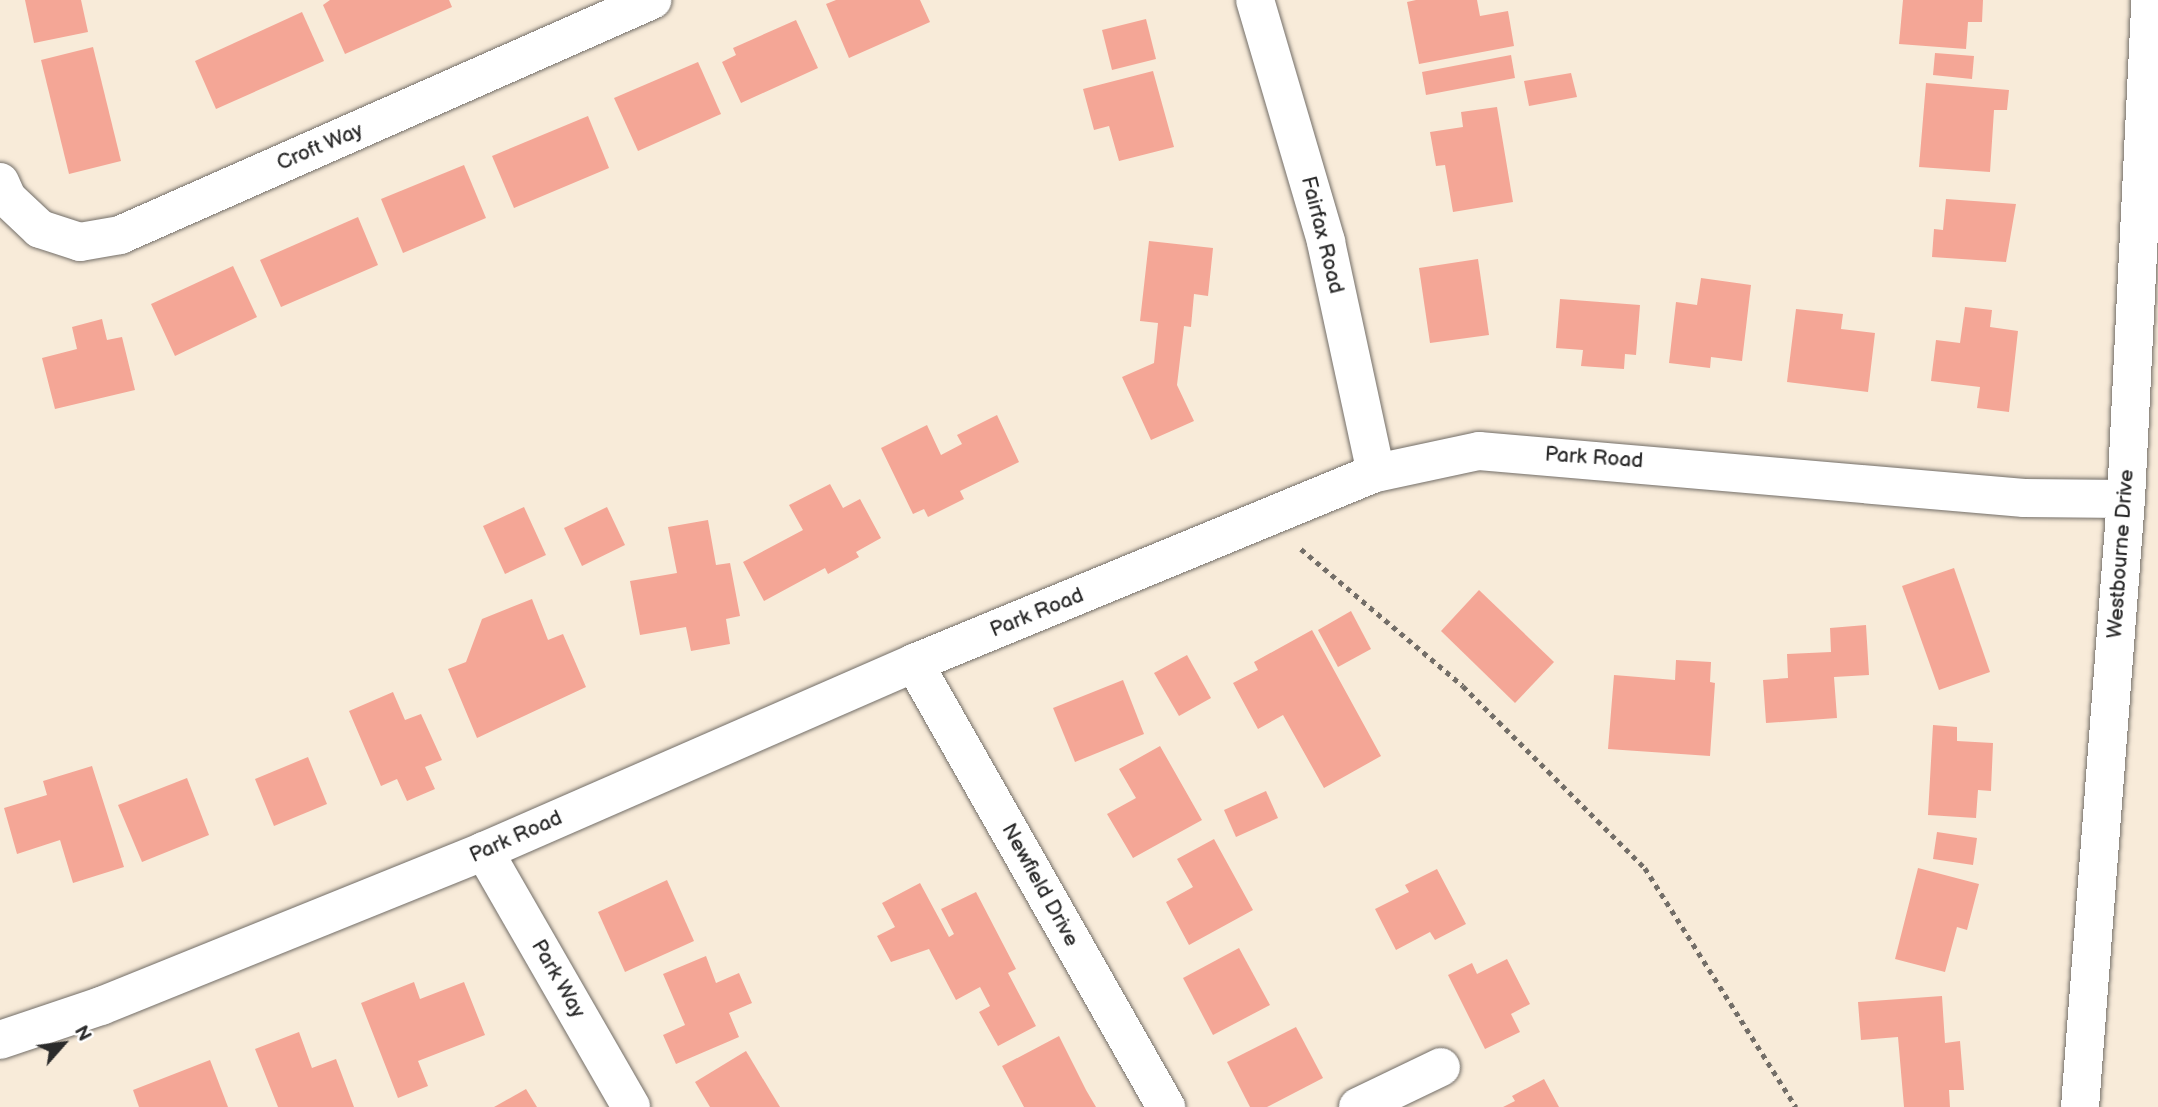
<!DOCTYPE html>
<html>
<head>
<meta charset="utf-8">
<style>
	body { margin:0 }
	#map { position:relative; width:2158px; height:1107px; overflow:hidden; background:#f8ebd9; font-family:"Balsamiq Sans",sans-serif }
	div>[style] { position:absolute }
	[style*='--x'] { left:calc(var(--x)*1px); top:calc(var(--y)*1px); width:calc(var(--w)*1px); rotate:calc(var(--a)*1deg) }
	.building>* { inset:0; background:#f4a696 }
	.path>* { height:4.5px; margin-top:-2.25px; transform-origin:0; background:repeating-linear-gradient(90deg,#736e68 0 5px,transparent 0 10px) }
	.roads { filter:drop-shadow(0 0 2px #736e68) drop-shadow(0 0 2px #736e68) }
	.minor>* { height:38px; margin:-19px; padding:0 19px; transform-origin:19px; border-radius:19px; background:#fff }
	span { translate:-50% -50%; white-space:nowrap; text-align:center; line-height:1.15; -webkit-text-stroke:7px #fff; paint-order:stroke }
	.street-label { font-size:21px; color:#2b2b2b }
	.north { position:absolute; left:28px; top:1009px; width:70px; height:70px; -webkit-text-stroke:5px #fff; paint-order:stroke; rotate:62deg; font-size:19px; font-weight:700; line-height:28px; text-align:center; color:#2b2b2b }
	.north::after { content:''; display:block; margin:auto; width:24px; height:32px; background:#2b2b2b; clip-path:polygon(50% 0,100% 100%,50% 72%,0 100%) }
</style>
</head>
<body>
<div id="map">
	<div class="building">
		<i style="clip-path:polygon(25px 0,81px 0,88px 32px,34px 43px)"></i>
		<i style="clip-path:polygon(330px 0,449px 0,452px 7px,345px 54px,323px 5px)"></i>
		<i style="clip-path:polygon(836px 0,920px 0,930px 22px,849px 58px,826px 4px)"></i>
		<i style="clip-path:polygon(1416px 0,1477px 0,1480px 16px,1508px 11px,1514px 46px,1419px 64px,1407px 2px)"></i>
		<i style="clip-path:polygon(1903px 0,1983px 0,1982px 22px,1968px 22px,1966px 49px,1899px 44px)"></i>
		<i style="clip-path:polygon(302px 12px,324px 61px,216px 109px,195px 61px)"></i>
		<i style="clip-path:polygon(1146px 19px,1156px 59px,1112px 70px,1102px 30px)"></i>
		<i style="clip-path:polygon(796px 20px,818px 68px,741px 103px,722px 62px,736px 55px,733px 48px)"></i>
		<i style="clip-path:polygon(93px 47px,121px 161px,69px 174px,41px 60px)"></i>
		<i style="clip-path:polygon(1935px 53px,1974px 56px,1972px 79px,1933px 75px)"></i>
		<i style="clip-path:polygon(1511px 55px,1515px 78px,1426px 95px,1422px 72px)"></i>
		<i style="clip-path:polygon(698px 62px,721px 114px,638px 151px,614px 98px)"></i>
		<i style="clip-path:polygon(1153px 71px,1174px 147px,1119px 161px,1109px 126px,1094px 130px,1083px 89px)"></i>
		<i style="clip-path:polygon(1571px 73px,1577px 97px,1529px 106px,1524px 81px)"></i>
		<i style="clip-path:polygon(1926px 83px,2009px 90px,2007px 110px,1994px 110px,1990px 172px,1919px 167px)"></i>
		<i style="clip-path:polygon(1497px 107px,1513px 202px,1453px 212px,1445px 165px,1436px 166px,1430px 132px,1463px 127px,1461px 112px)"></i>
		<i style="clip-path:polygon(588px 116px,609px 168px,514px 208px,492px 156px)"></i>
		<i style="clip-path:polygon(464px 165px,486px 218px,403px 253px,381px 199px)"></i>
		<i style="clip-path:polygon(1946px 199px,2016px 204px,2006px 262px,1932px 257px,1934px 229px,1943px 230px)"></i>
		<i style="clip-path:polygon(358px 217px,378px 265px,281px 307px,260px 260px)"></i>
		<i style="clip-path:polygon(1149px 241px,1213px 248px,1208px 296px,1194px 294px,1191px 327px,1184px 326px,1177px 385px,1194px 421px,1151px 440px,1122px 377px,1154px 363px,1158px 323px,1140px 321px)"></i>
		<i style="clip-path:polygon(1478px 259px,1489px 335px,1430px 343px,1419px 268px)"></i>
		<i style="clip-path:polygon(233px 266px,257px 317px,175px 356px,151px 304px)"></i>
		<i style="clip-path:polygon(1701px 278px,1751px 285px,1742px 361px,1711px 357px,1710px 368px,1669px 363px,1676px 302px,1697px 305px)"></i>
		<i style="clip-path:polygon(1560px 299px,1640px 305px,1636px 355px,1625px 354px,1624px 369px,1581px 366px,1583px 350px,1556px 348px)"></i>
		<i style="clip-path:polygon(1965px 307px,1992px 310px,1990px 327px,2018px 331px,2009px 412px,1977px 408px,1980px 387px,1931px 381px,1936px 340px,1960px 343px)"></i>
		<i style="clip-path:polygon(1796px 309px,1843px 314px,1841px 329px,1875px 333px,1868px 392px,1787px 382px)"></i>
		<i style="clip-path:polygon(102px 319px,107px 340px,122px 337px,135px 390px,55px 409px,42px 358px,77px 349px,72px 327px)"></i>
		<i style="clip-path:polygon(997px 415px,1019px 462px,960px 491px,964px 499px,928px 517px,924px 509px,913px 514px,881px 448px,927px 425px,941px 455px,962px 444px,957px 435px)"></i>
		<i style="clip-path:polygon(830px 484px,843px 508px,860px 499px,881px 538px,856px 552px,859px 557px,828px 574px,825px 568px,764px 601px,743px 562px,803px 530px,789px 505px)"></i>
		<i style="clip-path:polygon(524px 507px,546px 555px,505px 574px,483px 526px)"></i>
		<i style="clip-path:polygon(607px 507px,625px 545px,582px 566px,564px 528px)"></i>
		<i style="clip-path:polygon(708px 520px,716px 565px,730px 563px,740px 616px,726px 619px,730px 644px,691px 651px,686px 627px,640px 635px,630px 581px,677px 573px,668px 527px)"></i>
		<i style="clip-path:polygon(1954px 568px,1990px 672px,1939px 690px,1902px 586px)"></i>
		<i style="clip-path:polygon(1479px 590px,1554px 662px,1515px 703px,1441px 631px)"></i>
		<i style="clip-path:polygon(532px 599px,548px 640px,563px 634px,586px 687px,477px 738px,448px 669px,466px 662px,482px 619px)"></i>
		<i style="clip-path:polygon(1351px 611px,1371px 649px,1338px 667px,1318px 630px)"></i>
		<i style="clip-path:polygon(1866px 625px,1869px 675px,1834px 677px,1837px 718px,1766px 723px,1763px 680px,1788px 678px,1787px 654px,1831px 652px,1830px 628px)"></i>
		<i style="clip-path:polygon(1312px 630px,1381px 756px,1324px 788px,1283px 715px,1258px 729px,1233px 683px,1258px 670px,1254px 662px)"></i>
		<i style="clip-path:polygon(1187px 655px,1211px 698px,1179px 716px,1154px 673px)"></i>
		<i style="clip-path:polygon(1676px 660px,1711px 662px,1710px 682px,1715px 683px,1710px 756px,1608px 749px,1614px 675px,1675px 680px)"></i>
		<i style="clip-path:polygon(1123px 680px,1144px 734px,1075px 762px,1053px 708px)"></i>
		<i style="clip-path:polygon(393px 692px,405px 720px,421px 714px,442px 760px,425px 767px,435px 789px,407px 801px,397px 779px,381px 786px,349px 711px)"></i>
		<i style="clip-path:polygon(1933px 725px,1957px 727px,1957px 741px,1993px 743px,1991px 791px,1978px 790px,1976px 818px,1928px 815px)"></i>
		<i style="clip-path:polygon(1160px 746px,1202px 820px,1133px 858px,1107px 814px,1136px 798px,1119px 769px)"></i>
		<i style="clip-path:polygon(308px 757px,327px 804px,274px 826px,255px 779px)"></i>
		<i style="clip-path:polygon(92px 766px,124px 867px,73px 883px,60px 840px,17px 854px,4px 808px,47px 795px,43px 781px)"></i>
		<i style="clip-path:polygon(187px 778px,209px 835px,142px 862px,118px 805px)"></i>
		<i style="clip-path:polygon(1266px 791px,1278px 818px,1236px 837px,1224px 810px)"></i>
		<i style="clip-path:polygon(1937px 832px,1977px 838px,1973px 865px,1933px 859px)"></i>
		<i style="clip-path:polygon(1214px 839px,1253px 910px,1189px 945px,1166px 902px,1193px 887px,1177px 859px)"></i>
		<i style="clip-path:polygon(1918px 868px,1979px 884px,1967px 930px,1957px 927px,1945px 972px,1895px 959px)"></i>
		<i style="clip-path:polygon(1437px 869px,1466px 924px,1435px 940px,1430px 932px,1396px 950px,1375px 909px,1409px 892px,1405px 885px)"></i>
		<i style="clip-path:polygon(667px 880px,694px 941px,625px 972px,598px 912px)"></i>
		<i style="clip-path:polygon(920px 883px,949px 937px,954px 934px,941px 909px,976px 892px,1016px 969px,1008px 973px,1036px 1026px,998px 1046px,979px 1012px,990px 1006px,980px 987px,956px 1000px,929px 949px,891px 962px,877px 936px,895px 927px,882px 903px)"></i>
		<i style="clip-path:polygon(1239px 948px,1270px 1005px,1213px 1035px,1183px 978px)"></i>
		<i style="clip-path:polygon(706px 956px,716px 983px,739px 973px,752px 1003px,729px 1013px,739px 1037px,676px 1064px,663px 1035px,685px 1025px,663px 974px)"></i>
		<i style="clip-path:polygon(1507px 959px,1530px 1004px,1511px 1014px,1520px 1032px,1485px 1049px,1448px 975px,1472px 963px,1477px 974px)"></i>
		<i style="clip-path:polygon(414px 982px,420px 999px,464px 982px,485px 1035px,418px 1061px,428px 1086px,398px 1098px,361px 1003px)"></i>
		<i style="clip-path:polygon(1942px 996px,1945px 1043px,1960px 1041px,1964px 1090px,1949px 1090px,1950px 1107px,1904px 1107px,1898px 1037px,1861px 1040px,1858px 1002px)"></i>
		<i style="clip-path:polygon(1296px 1027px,1323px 1078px,1267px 1107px,1250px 1107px,1227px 1062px)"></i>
		<i style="clip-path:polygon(299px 1032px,312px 1068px,336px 1059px,354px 1107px,278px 1107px,255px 1049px)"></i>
		<i style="clip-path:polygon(1059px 1036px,1086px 1090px,1096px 1107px,1024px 1107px,1002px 1066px)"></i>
		<i style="clip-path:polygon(746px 1051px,780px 1107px,710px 1107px,695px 1082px)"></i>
		<i style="clip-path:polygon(210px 1060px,228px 1107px,139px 1107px,133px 1090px)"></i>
		<i style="clip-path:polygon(1544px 1079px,1559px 1107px,1503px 1107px,1515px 1101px,1512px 1096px)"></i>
		<i style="clip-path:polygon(526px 1089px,537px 1107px,494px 1107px)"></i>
	</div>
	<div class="path">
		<i style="--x:1301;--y:549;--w:212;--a:40.2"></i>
		<i style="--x:1463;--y:686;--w:257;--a:45"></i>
		<i style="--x:1645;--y:868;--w:283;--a:57.7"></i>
	</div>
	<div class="roads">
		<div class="minor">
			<i style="--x:1255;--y:0;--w:252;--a:73.6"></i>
			<i style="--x:1326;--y:242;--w:236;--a:77.8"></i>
			<i style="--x:0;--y:182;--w:17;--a:66"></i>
			<i style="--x:7;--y:198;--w:45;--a:43.2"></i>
			<i style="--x:40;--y:229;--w:42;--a:18"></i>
			<i style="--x:80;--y:242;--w:41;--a:-9.9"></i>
			<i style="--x:120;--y:235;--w:582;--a:-23.83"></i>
			<i style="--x:914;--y:663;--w:511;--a:60.42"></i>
			<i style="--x:484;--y:851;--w:295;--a:60.1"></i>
			<i style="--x:0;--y:1040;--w:107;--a:-18.6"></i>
			<i style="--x:101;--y:1006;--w:413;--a:-22"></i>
			<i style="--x:484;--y:851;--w:469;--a:-23.6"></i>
			<i style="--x:914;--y:663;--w:500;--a:-22.4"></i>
			<i style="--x:1376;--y:473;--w:105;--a:-12.1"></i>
			<i style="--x:1479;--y:451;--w:547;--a:4.93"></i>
			<i style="--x:2024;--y:498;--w:102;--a:0.6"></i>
			<i style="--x:1358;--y:1107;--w:92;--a:-25.7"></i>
			<i style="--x:2080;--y:1107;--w:610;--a:-85.67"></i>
			<i style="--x:2126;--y:499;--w:500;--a:-87.2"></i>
		</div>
	</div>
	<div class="street-label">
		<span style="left:320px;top:147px;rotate:-23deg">Croft Way</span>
		<span style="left:1322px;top:235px;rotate:76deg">Fairfax Road</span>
		<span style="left:1594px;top:458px;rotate:4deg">Park Road</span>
		<span style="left:2121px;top:554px;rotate:-86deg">Westbourne Drive</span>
		<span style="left:1037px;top:613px;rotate:-22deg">Park Road</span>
		<span style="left:516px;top:837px;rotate:-24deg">Park Road</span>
		<span style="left:1040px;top:885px;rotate:61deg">Newfield Drive</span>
		<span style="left:558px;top:979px;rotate:60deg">Park Way</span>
	</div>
	<div class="north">N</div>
</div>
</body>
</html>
